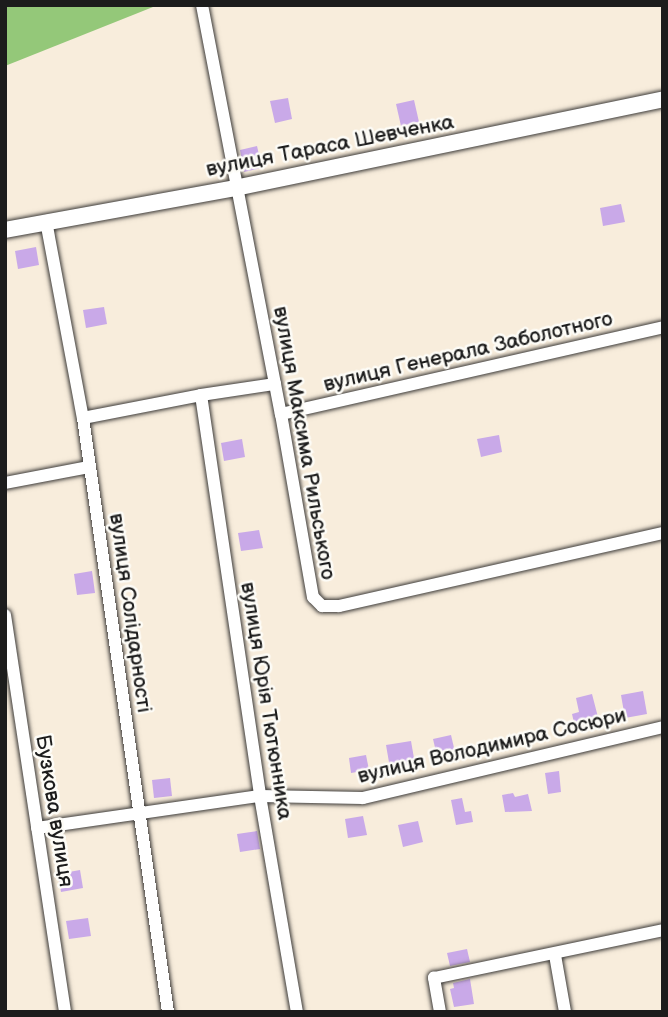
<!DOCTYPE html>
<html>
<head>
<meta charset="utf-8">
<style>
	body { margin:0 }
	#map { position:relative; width:668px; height:1017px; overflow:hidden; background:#f8eddc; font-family:"Balsamiq Sans",sans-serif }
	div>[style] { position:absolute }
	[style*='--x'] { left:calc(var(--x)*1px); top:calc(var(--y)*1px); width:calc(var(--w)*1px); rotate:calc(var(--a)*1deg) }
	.green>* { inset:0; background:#94c879 }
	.building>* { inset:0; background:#c9a9e8 }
	.roads { filter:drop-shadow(0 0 2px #3d3b39) drop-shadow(0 0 2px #3d3b39) }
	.minor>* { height:12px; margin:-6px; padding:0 6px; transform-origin:6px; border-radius:6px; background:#fff }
	.tertiary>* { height:16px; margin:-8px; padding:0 8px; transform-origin:8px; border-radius:8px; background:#fff }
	span { translate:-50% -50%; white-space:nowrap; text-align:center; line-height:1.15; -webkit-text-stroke:5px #fdfcf7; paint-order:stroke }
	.street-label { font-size:21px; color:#1c1c1c }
	.frame { position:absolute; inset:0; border:7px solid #1c1c1c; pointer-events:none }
</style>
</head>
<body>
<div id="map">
	<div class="green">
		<i style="clip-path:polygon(5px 5px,158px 5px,5px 66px)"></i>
	</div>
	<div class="building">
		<i style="clip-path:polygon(288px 98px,292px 119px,275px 123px,270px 101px)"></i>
		<i style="clip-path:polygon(414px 100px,419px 122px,401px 126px,396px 104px)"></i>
		<i style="clip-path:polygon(257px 146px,262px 168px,244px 172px,240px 150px)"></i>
		<i style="clip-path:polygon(621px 204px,625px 222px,603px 226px,600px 208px)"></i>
		<i style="clip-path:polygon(36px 247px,39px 265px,18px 269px,15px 251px)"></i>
		<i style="clip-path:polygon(104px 307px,107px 324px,86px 328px,83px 310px)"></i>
		<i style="clip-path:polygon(499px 435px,502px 452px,481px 457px,477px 439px)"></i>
		<i style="clip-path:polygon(242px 439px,245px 457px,224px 461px,221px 443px)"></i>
		<i style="clip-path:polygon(259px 530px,263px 548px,241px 551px,238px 533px)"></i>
		<i style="clip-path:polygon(92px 571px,95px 593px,77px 595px,74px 574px)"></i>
		<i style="clip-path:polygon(643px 691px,647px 714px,625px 718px,621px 695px)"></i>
		<i style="clip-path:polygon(592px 694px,599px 721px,575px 727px,572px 714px,579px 712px,576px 698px)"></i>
		<i style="clip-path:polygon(451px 735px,455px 752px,437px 756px,433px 739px)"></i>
		<i style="clip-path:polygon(411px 741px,415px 764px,390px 768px,386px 745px)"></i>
		<i style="clip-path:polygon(366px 755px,369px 770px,351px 773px,349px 758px)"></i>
		<i style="clip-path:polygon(559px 771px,561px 792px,548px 794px,545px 773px)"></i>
		<i style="clip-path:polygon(170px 778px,172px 796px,154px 798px,152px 780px)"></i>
		<i style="clip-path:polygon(513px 793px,515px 797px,528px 794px,532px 811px,505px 812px,502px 795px)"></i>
		<i style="clip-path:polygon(462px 798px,465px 812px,471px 811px,473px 822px,456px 825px,451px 800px)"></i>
		<i style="clip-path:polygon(363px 816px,367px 835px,348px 838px,345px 819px)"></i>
		<i style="clip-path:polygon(418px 821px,423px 842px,403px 847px,398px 825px)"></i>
		<i style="clip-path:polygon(257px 831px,260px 849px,240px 852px,237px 834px)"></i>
		<i style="clip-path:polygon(80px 870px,83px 888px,61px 892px,58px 874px)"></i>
		<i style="clip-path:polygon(88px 918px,91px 936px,69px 939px,66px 921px)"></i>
		<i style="clip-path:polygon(467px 949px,470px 962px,450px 966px,447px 953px)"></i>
		<i style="clip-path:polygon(470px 979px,474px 1004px,454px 1007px,450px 989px,454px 988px,453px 983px)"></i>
	</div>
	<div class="roads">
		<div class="minor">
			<i style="--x:202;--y:5;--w:417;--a:79.1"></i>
			<i style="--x:281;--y:414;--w:186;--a:80.1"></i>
			<i style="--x:313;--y:597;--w:13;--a:45"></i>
			<i style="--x:322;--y:606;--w:17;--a:0"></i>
			<i style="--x:339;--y:606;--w:332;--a:-12.7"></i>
			<i style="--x:46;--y:221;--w:200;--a:79.4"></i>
			<i style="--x:83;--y:418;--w:600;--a:81.86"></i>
			<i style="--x:201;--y:395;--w:405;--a:81.6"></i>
			<i style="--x:260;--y:796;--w:219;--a:80.3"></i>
			<i style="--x:281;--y:414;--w:392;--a:-12.8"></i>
			<i style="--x:83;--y:418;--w:120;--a:-11"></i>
			<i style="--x:201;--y:395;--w:75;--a:-8.5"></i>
			<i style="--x:5;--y:483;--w:86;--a:-10.8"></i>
			<i style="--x:5;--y:615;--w:402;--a:81.4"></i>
			<i style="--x:37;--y:828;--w:225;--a:-8.2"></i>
			<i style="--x:260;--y:796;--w:103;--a:1.1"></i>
			<i style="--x:363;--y:798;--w:308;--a:-13.3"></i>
			<i style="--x:555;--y:955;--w:58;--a:80"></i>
			<i style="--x:440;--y:1012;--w:35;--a:-100"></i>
			<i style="--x:434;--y:978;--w:234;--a:-11.8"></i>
		</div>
		<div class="tertiary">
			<i style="--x:5;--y:230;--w:234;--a:-10.3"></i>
			<i style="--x:235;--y:188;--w:437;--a:-11.7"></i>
		</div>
	</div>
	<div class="street-label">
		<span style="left:330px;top:146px;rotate:-11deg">вулиця Тараса Шевченка</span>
		<span style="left:468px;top:352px;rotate:-13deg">вулиця Генерала Заболотного</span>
		<span style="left:304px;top:443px;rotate:80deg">вулиця Максима Рильського</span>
		<span style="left:130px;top:613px;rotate:82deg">вулиця Солідарності</span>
		<span style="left:266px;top:701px;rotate:81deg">вулиця Юрія Тютюнника</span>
		<span style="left:492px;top:746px;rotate:-13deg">вулиця Володимира Сосюри</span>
		<span style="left:54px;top:811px;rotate:81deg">Бузкова вулиця</span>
	</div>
	<div class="frame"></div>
</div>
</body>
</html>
